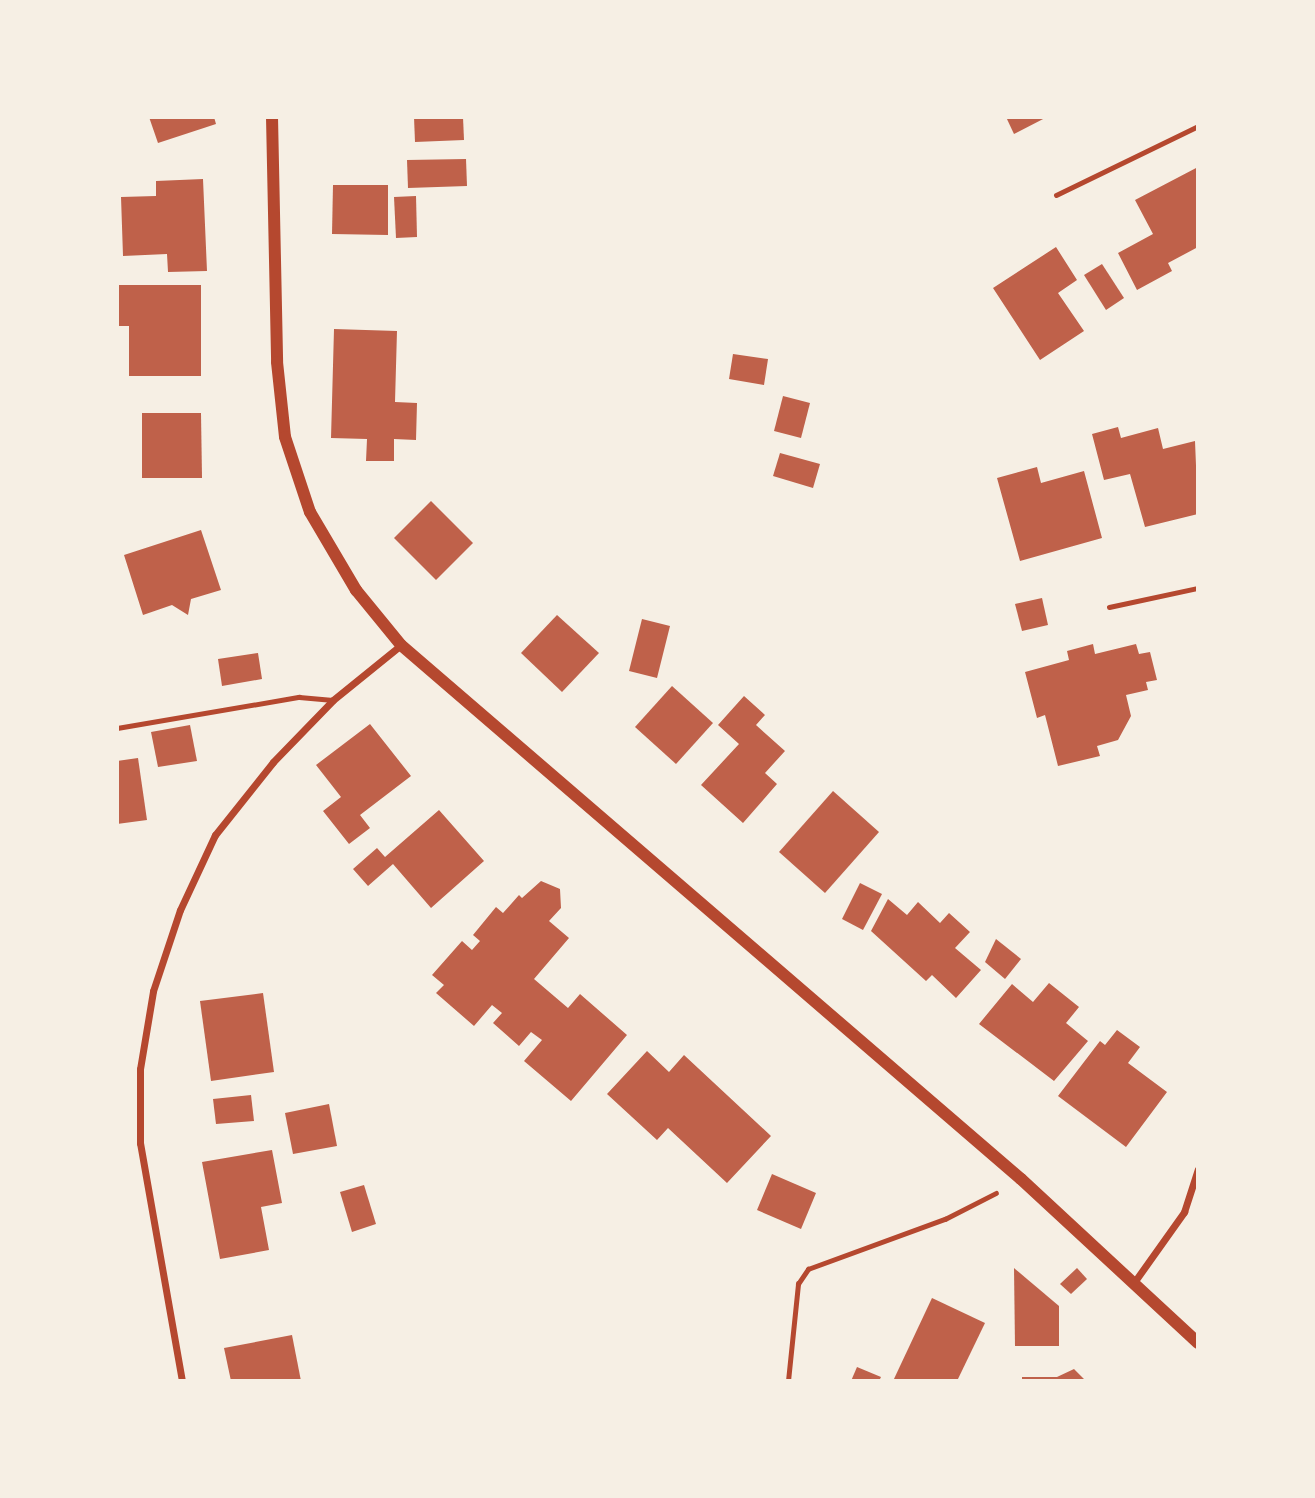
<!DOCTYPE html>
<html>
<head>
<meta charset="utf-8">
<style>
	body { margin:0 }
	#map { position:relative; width:1315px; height:1498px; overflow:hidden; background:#f6efe4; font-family:Quicksand,sans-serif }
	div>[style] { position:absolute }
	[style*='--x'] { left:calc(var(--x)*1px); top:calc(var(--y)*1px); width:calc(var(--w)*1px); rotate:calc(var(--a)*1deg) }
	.building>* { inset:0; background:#bf614a }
	.path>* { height:4.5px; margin:-2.25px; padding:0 2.25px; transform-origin:2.25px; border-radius:2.25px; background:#b5482f }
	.service>* { height:5px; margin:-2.5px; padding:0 2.5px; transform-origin:2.5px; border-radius:2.5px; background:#b5482f }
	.minor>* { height:7px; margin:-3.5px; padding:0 3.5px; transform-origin:3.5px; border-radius:3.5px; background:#b5482f }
	.tertiary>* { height:12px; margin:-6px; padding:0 6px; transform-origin:6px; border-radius:6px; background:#b5482f }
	span { translate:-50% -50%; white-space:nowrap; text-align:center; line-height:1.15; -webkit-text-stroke:5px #f6efe4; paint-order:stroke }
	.frame { position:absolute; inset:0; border:119px solid #f6efe4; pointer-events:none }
</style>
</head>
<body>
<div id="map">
	<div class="building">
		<i style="clip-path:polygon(149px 117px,214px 117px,216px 124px,158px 143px)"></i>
		<i style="clip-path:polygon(414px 117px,463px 117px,464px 140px,415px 142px)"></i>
		<i style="clip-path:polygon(1006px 117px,1047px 117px,1014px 134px)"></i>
		<i style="clip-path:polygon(466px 159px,467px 186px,408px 188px,407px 160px)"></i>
		<i style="clip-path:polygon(1198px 167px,1198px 247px,1168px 263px,1172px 271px,1137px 290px,1118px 253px,1153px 234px,1135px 200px)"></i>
		<i style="clip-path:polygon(203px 179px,207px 271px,168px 272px,167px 254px,123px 256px,121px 197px,156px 196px,156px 181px)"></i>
		<i style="clip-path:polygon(333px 185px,388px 185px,388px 235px,332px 234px)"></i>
		<i style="clip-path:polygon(416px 196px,417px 237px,396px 238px,394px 197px)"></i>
		<i style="clip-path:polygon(1056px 247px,1077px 280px,1058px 293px,1084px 331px,1040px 360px,993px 288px)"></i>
		<i style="clip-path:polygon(1102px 264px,1124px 298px,1106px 310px,1084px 275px)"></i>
		<i style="clip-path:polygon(117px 285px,201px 285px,201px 376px,129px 376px,129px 326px,117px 326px)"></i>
		<i style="clip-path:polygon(334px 329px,397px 331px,395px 402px,417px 403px,416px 440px,394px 439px,394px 461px,366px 461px,367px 439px,331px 438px)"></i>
		<i style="clip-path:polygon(733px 354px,768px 359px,764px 385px,729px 379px)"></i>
		<i style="clip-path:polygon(783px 396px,810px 403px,801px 438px,774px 431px)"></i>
		<i style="clip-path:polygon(142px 413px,201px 413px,202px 478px,142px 478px)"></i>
		<i style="clip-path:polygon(1118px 427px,1121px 438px,1158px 428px,1163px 449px,1195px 441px,1198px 514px,1145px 527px,1130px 474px,1104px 480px,1092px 434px)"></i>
		<i style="clip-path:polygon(780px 453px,820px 464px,813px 488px,773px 476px)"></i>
		<i style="clip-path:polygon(1037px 467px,1041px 483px,1084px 471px,1102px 538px,1020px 561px,997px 478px)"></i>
		<i style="clip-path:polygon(431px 501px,473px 543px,436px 580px,394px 538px)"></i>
		<i style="clip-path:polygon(201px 530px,221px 590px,191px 599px,188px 615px,172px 605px,143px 615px,124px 555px)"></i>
		<i style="clip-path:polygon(1042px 598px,1048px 625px,1022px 631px,1015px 604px)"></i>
		<i style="clip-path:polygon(557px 615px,599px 653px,562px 692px,521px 653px)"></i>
		<i style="clip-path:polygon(642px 619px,670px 626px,657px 678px,629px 671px)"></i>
		<i style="clip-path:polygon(1093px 644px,1095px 654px,1136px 644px,1139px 654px,1150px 652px,1157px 680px,1146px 682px,1148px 690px,1126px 695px,1131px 716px,1118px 740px,1097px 746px,1100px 756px,1058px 766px,1045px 715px,1037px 718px,1025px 672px,1069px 660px,1067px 651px)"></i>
		<i style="clip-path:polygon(258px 653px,262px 679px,222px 686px,218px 659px)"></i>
		<i style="clip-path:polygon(672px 686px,713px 723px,676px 764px,635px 727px)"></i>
		<i style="clip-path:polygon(744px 696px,765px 715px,756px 725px,785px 751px,765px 773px,777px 784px,743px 823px,701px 785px,739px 744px,718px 725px)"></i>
		<i style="clip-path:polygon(370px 724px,411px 776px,360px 815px,370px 828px,349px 844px,323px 811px,341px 797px,316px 765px)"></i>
		<i style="clip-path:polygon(190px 725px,197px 761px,158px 767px,151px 732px)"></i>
		<i style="clip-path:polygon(138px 758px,147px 820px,117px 824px,117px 761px)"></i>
		<i style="clip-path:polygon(833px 791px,879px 832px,825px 893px,779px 852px)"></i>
		<i style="clip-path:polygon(439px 810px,484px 861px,431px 908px,393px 864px,368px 886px,353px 869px,377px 848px,385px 857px)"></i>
		<i style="clip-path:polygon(541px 881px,560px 889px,561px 908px,549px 921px,569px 938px,534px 979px,568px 1008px,580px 994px,627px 1035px,571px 1101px,524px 1061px,542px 1040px,531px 1032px,519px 1046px,493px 1023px,502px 1013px,492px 1005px,474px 1026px,436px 993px,444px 985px,432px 975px,462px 941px,472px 950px,480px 941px,473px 935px,496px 907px,503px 913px,519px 895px,522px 898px)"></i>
		<i style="clip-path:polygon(860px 883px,882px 894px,863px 930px,842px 919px)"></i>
		<i style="clip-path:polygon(888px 899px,907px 915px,918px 902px,940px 923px,949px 913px,970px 932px,955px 948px,981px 970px,956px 998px,932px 975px,926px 981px,871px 931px)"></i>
		<i style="clip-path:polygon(996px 939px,1021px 959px,1005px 979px,985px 962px)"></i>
		<i style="clip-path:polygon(1049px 983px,1079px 1007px,1066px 1023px,1088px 1041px,1054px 1081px,979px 1024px,1012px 984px,1033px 1002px)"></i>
		<i style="clip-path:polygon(263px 993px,274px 1072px,211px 1081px,200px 1001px)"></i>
		<i style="clip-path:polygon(1117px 1030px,1140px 1047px,1128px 1063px,1167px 1092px,1126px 1147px,1058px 1096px,1100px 1041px,1105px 1045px)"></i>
		<i style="clip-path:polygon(647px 1051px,669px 1072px,684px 1055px,771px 1136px,727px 1183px,668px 1128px,657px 1140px,607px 1094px)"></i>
		<i style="clip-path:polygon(251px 1095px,254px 1121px,216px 1124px,213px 1099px)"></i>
		<i style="clip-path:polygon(329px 1104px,337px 1146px,293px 1154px,285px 1113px)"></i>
		<i style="clip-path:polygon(272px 1150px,282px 1203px,261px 1207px,269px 1250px,220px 1259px,202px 1162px)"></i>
		<i style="clip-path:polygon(772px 1174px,816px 1193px,801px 1229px,757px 1210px)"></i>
		<i style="clip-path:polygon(364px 1185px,376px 1224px,352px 1232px,340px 1192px)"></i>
		<i style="clip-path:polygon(1014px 1268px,1059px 1306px,1059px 1346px,1015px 1346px)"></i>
		<i style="clip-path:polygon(1077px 1268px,1087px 1279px,1071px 1294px,1060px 1284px)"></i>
		<i style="clip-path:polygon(932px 1298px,985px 1323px,957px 1381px,893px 1381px)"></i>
		<i style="clip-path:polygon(292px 1335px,301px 1381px,231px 1381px,224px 1348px)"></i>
		<i style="clip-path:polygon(857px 1367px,881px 1377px,879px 1381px,851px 1381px)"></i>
		<i style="clip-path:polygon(1074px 1369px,1086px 1381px,1022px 1381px,1022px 1377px,1057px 1377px)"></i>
	</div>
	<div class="path">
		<i style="--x:788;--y:1381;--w:98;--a:-84.1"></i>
		<i style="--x:798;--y:1284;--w:18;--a:-56"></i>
		<i style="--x:808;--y:1269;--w:146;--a:-20.1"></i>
		<i style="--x:945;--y:1219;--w:57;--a:-27"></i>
	</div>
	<div class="service">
		<i style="--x:1056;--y:195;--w:158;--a:-25.9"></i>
		<i style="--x:1109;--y:607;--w:91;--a:-12.1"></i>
		<i style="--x:117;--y:728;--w:185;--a:-9.7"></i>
		<i style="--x:299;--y:697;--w:34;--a:5"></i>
	</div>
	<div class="minor">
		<i style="--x:1135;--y:1281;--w:85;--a:-54.6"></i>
		<i style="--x:1184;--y:1212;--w:45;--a:-72"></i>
		<i style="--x:182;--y:1381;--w:242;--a:-100"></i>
		<i style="--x:140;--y:1143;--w:74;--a:-90"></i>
		<i style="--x:140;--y:1069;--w:79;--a:-80.5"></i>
		<i style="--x:153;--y:991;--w:85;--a:-71.6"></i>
		<i style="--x:180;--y:910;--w:83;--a:-65"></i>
		<i style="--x:215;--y:835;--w:93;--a:-51.5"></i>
		<i style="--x:273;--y:762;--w:86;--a:-45.9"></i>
		<i style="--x:333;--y:700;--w:87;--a:-39"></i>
	</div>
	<div class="tertiary">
		<i style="--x:272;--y:117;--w:245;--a:88.8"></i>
		<i style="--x:277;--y:362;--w:75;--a:83.9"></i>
		<i style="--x:285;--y:437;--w:79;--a:71.6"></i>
		<i style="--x:310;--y:512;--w:91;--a:59.5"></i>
		<i style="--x:356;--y:590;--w:71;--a:50.7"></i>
		<i style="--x:401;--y:645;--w:818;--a:40.74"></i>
		<i style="--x:1021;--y:1179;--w:241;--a:42.8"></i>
	</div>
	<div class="frame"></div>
</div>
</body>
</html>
